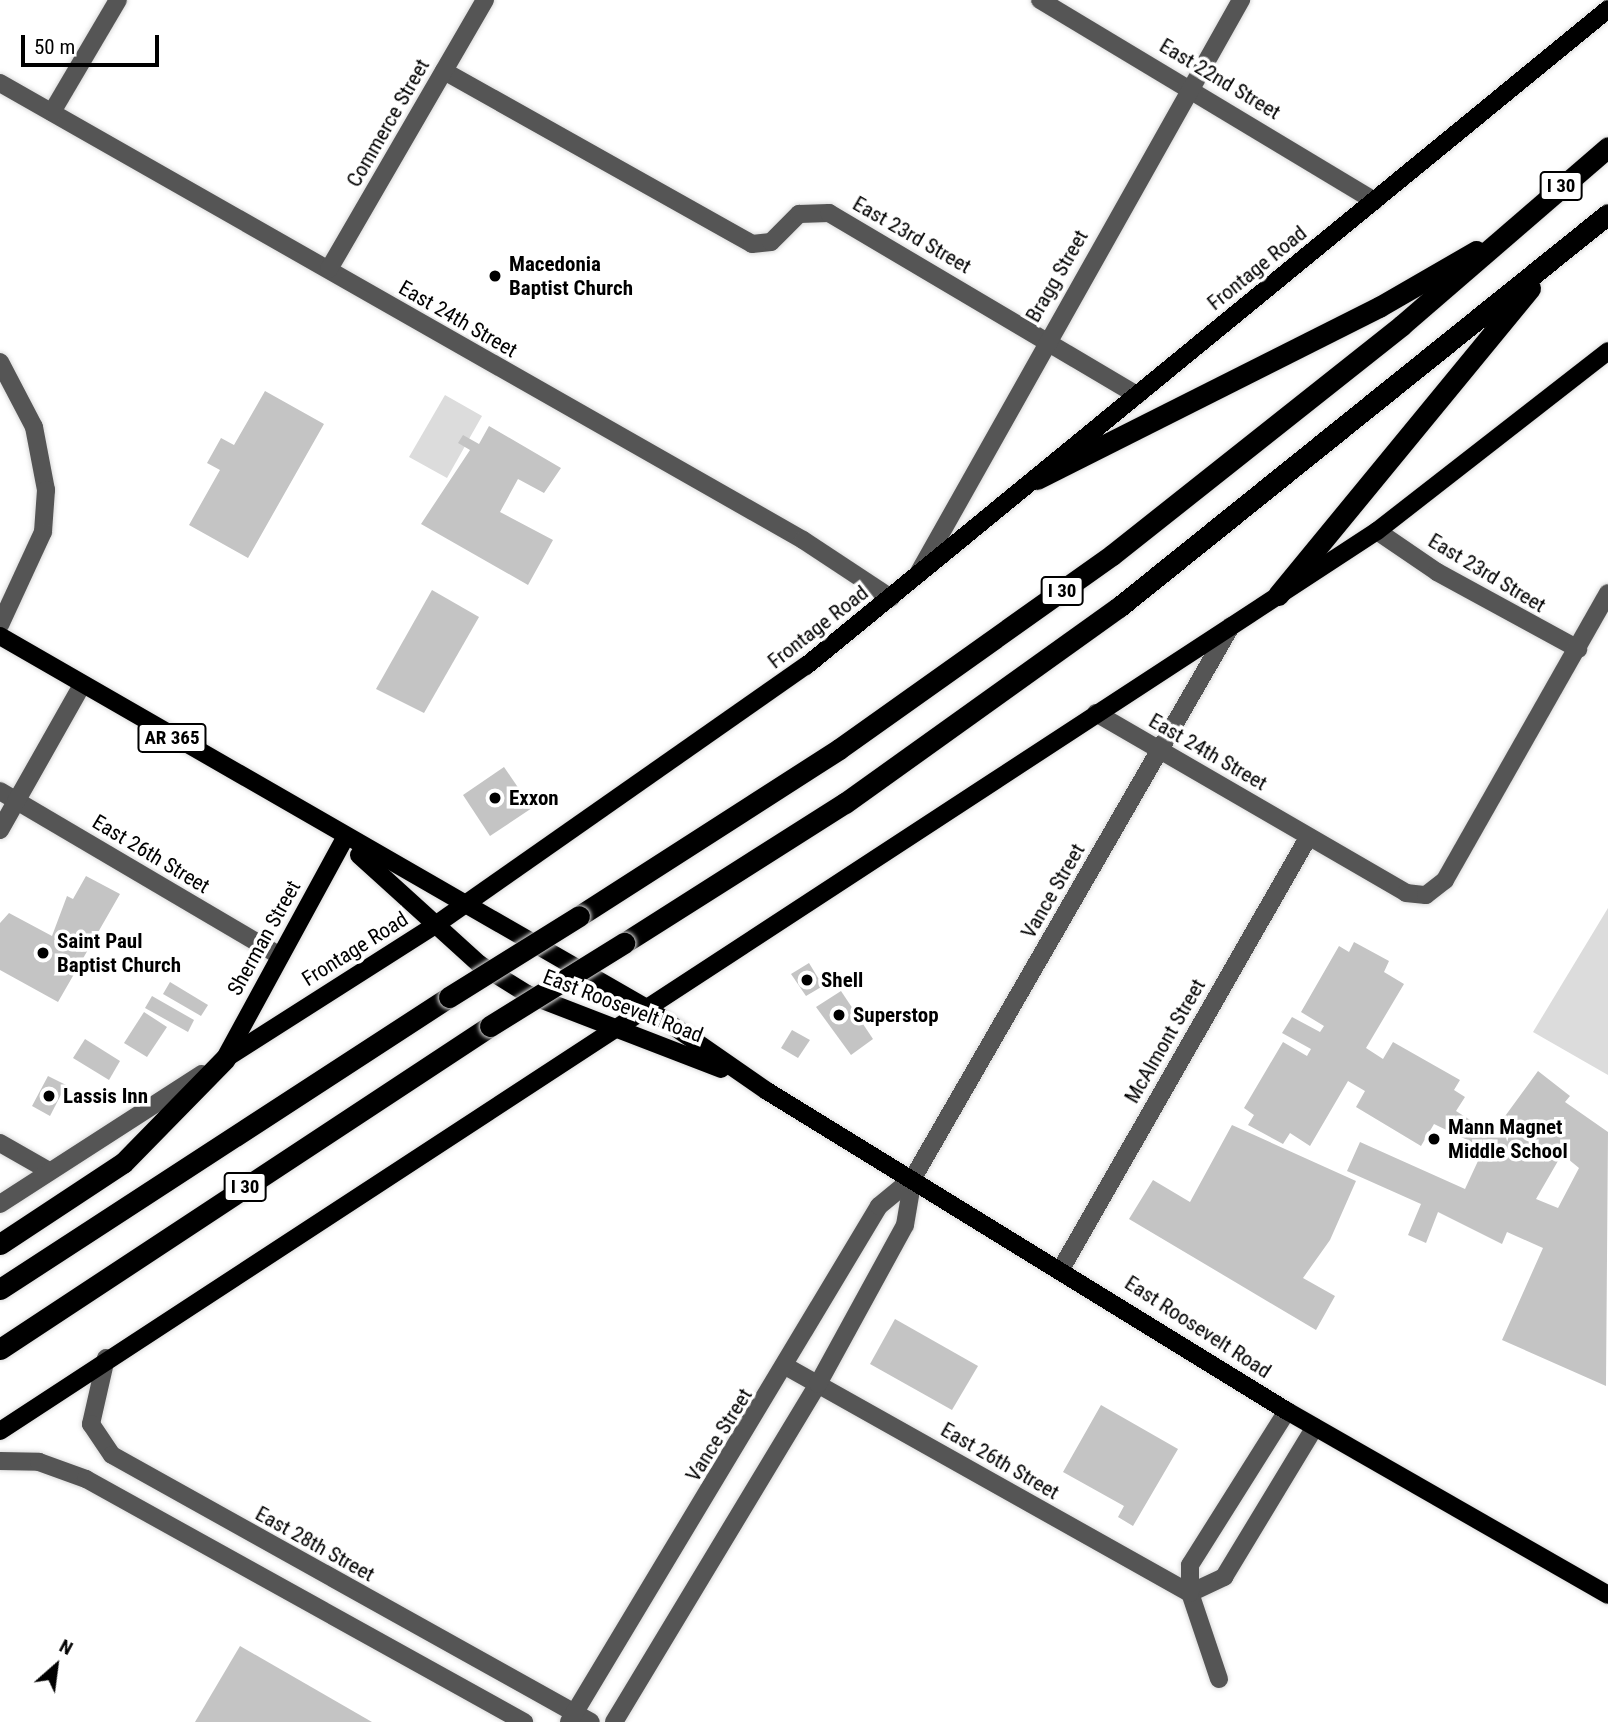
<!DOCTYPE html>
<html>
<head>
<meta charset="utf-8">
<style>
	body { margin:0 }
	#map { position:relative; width:1608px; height:1722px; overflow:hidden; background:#fff; font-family:"Roboto Condensed",sans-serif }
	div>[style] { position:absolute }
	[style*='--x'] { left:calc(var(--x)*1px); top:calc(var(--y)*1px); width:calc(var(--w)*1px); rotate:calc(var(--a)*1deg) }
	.green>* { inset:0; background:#dcdcdc }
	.building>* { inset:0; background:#c4c4c4 }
	.roads { filter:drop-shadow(0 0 2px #dbdbdb) drop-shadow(0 0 2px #dbdbdb) }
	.minor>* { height:18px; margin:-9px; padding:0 9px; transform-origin:9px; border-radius:9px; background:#555 }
	.major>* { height:18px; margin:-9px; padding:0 9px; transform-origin:9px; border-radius:9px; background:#000 }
	.highway>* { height:21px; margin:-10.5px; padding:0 10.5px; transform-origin:10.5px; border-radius:10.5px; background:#000 }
	.bridges { filter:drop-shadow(0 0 2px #dbdbdb) drop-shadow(0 0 2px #dbdbdb) }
	.highway-bridge>* { height:21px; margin:-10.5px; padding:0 10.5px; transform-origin:10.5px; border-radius:10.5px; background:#000 }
	.dots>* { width:19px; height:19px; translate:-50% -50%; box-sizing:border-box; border:4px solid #fff; border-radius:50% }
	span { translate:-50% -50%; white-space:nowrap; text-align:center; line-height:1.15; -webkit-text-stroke:7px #fff; paint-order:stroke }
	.shield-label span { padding:2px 5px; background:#fff; border:2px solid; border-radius:5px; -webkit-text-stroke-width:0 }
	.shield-label { font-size:19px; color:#000; font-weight:700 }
	.street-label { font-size:21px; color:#000 }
	.poi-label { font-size:21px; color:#000; font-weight:700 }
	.left { translate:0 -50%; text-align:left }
	.north { position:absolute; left:21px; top:1631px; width:70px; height:70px; -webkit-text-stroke:5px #fff; paint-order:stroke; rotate:28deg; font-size:19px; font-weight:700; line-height:28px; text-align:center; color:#000 }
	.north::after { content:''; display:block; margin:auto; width:24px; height:32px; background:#000; clip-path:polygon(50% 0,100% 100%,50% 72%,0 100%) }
	.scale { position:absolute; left:21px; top:35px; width:138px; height:32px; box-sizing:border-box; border:4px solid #000; border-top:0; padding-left:9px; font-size:21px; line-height:24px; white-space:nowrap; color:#000; -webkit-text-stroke:5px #fff; paint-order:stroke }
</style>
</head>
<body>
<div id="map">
	<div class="green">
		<i style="clip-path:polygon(445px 395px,482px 416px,447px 478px,409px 457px)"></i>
		<i style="clip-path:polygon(1608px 908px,1608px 1075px,1533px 1032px)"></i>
	</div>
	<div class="building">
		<i style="clip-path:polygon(265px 391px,324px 424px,248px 558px,189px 525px,220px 470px,207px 463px,221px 438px,234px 445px)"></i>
		<i style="clip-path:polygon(489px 426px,561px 468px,544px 493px,518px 479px,500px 512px,553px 540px,528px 585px,421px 524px,470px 450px,458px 443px,463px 435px,479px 444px)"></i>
		<i style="clip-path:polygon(432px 590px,479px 617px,424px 713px,376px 689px)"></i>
		<i style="clip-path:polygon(504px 767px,532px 808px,490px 836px,463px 795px)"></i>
		<i style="clip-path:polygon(86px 876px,120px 894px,58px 1002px,0 970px,0 923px,9px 913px,52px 936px,67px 896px,73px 899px)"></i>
		<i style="clip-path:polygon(evenodd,1354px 942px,1389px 961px,1384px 972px,1404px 984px,1366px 1048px,1383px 1059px,1393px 1042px,1460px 1080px,1454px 1090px,1465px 1097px,1456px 1111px,1492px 1134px,1538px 1071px,1570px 1096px,1565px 1102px,1608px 1132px,1606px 1386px,1502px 1340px,1543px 1248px,1507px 1232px,1502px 1244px,1438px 1212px,1426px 1243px,1408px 1235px,1421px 1204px,1347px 1171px,1360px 1142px,1465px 1189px,1484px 1148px,1434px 1124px,1421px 1146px,1356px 1107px,1365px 1091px,1348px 1081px,1310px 1146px,1290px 1133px,1283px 1144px,1248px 1125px,1254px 1115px,1244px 1108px,1283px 1042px,1307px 1056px,1311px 1049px,1282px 1033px,1292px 1017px,1320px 1032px,1324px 1026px,1301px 1012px,1339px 946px,1349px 952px,1354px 942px,1562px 1154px,1579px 1168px,1558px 1208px,1536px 1199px,1562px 1154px)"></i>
		<i style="clip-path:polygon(809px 963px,823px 986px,806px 996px,791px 974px)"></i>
		<i style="clip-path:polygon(170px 982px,208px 1005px,201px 1016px,163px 994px)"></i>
		<i style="clip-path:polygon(841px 991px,873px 1039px,851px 1055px,816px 1007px)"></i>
		<i style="clip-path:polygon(152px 996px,194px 1020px,188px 1032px,145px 1008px)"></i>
		<i style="clip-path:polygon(144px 1012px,167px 1027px,147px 1057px,124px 1043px)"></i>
		<i style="clip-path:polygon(792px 1030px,810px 1040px,798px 1058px,781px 1048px)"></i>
		<i style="clip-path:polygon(85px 1039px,120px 1061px,109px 1080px,73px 1058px)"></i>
		<i style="clip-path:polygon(48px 1076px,66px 1085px,50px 1116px,32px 1106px)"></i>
		<i style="clip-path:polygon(1232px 1125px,1356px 1181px,1330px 1240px,1303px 1278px,1335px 1296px,1316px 1330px,1129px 1219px,1153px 1180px,1190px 1202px)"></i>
		<i style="clip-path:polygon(895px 1319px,978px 1366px,952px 1410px,870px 1364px)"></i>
		<i style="clip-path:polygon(1101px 1405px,1178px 1449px,1133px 1526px,1118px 1517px,1124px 1506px,1063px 1472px)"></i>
		<i style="clip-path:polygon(240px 1646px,372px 1722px,195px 1722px)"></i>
	</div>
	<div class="roads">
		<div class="minor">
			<i style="--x:1040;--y:0;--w:390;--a:31"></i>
			<i style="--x:444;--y:71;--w:353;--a:29.3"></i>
			<i style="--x:752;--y:244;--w:19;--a:-6"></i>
			<i style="--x:771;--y:242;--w:40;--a:-45"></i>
			<i style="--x:799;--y:214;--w:30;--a:-2"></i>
			<i style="--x:829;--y:213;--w:358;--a:30.6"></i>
			<i style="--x:0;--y:83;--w:924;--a:29.64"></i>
			<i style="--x:803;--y:540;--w:105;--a:33.4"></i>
			<i style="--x:52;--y:112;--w:130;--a:-59.5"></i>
			<i style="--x:329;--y:269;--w:311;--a:-59.9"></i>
			<i style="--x:0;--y:362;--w:73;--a:62.4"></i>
			<i style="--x:34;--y:427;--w:64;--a:79.2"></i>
			<i style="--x:46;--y:490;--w:42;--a:94.1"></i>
			<i style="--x:43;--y:532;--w:102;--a:114.8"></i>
			<i style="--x:1377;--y:531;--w:73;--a:34.3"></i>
			<i style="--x:1437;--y:572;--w:161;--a:28.6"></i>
			<i style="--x:918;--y:574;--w:659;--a:-60.63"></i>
			<i style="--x:1096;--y:713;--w:358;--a:30.1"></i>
			<i style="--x:1406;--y:893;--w:20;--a:6"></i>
			<i style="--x:1426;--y:895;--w:24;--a:-38"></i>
			<i style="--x:1445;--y:880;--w:330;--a:-60.4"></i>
			<i style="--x:0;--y:791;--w:325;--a:30.5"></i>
			<i style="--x:0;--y:830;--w:167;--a:-60.5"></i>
			<i style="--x:0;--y:1143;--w:56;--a:29.7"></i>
			<i style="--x:0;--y:1204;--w:240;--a:-32.8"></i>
			<i style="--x:1061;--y:1269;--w:498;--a:-60.2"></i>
			<i style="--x:106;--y:1358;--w:68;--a:102.8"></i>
			<i style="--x:91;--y:1424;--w:37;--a:56"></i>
			<i style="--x:112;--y:1455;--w:548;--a:29.14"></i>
			<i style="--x:787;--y:1367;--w:462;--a:29.3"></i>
			<i style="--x:0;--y:1461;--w:39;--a:1"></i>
			<i style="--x:39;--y:1462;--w:50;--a:19.9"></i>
			<i style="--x:86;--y:1479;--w:501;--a:29.02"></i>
			<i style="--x:1190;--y:1593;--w:38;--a:-25"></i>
			<i style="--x:1224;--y:1577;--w:175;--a:-58.8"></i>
			<i style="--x:1219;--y:1679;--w:91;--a:-108.6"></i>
			<i style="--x:1190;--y:1593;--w:28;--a:-90"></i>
			<i style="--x:1190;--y:1565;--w:182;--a:-57.8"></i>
			<i style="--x:569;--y:1722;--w:602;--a:-59"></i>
			<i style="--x:879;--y:1206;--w:44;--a:-39.5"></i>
			<i style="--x:913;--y:1178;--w:637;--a:-60.05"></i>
			<i style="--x:614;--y:1722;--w:395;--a:-58.9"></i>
			<i style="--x:818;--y:1384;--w:181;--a:-61.3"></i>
			<i style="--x:905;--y:1225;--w:48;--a:-80.3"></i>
		</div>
		<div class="major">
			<i style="--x:0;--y:636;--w:750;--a:29.92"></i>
			<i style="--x:650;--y:1010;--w:142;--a:34.7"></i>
			<i style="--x:767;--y:1091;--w:611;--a:31.61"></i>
			<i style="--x:1287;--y:1411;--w:370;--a:29.8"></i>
			<i style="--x:359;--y:855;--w:162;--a:42.2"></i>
			<i style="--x:479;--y:964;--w:57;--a:32"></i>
			<i style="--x:527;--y:994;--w:208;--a:21.1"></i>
			<i style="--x:225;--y:1058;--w:248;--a:-61.4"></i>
			<i style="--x:225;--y:1059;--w:248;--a:-32.5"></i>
			<i style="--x:434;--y:926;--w:454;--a:-35"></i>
			<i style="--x:806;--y:666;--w:1037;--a:-39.32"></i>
			<i style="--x:0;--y:1431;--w:1645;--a:-33.17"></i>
			<i style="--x:1377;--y:531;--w:293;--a:-37.9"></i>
		</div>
		<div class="highway">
			<i style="--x:1037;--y:479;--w:383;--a:-26.7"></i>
			<i style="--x:1379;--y:307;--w:112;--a:-30"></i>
			<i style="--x:1278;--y:595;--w:397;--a:-50.6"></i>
			<i style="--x:579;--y:916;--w:309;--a:-32.7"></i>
			<i style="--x:839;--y:749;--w:335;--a:-35.4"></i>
			<i style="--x:1112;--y:555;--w:370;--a:-38.4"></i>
			<i style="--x:1402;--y:325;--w:272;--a:-40.8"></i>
			<i style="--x:624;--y:943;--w:262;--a:-32.4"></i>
			<i style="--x:845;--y:803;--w:337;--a:-35.6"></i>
			<i style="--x:1119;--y:607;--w:627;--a:-38.79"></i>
			<i style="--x:0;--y:1244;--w:147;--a:-33.4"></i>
			<i style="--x:123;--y:1163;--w:146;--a:-45.6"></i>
			<i style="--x:0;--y:1289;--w:536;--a:-33.04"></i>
			<i style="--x:0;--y:1349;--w:587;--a:-33.39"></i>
		</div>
	</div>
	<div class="bridges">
		<div class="highway-bridge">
			<i style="--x:449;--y:997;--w:153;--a:-31.9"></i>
			<i style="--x:490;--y:1026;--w:158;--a:-31.8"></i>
		</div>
	</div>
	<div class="dots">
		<i style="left:495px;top:276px;background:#000"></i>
		<i style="left:495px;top:798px;background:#000"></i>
		<i style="left:43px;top:953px;background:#000"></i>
		<i style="left:807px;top:980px;background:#000"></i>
		<i style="left:839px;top:1015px;background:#000"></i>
		<i style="left:49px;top:1096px;background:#000"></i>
		<i style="left:1434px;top:1139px;background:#000"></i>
	</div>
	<div class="shield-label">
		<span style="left:1561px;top:186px">I 30</span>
		<span style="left:1062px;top:591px">I 30</span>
		<span style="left:172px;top:738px">AR 365</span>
		<span style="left:245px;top:1187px">I 30</span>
	</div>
	<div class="street-label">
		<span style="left:1220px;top:79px;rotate:31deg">East 22nd Street</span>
		<span style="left:388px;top:123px;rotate:-60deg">Commerce Street</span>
		<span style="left:912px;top:235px;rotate:30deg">East 23rd Street</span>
		<span style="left:1257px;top:268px;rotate:-39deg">Frontage Road</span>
		<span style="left:1057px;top:276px;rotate:-60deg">Bragg Street</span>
		<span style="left:458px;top:319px;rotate:30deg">East 24th Street</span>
		<span style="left:1487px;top:573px;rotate:31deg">East 23rd Street</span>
		<span style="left:818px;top:627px;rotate:-38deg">Frontage Road</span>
		<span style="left:1208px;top:752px;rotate:30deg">East 24th Street</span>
		<span style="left:151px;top:854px;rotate:31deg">East 26th Street</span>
		<span style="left:1053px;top:891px;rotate:-60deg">Vance Street</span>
		<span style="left:264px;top:938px;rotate:-61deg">Sherman Street</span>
		<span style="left:355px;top:949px;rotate:-32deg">Frontage Road</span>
		<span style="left:623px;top:1006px;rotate:21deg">East Roosevelt Road</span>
		<span style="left:1165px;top:1041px;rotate:-60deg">McAlmont Street</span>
		<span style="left:1198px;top:1327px;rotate:33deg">East Roosevelt Road</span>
		<span style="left:719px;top:1435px;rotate:-58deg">Vance Street</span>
		<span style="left:1000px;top:1461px;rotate:30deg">East 26th Street</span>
		<span style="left:315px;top:1544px;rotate:29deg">East 28th Street</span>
	</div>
	<div class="poi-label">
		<span class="left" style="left:509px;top:276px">Macedonia<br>Baptist Church</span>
		<span class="left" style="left:509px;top:798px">Exxon</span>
		<span class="left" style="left:57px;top:953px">Saint Paul<br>Baptist Church</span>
		<span class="left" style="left:821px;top:980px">Shell</span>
		<span class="left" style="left:853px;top:1015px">Superstop</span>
		<span class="left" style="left:63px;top:1096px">Lassis Inn</span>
		<span class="left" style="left:1448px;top:1139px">Mann Magnet<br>Middle School</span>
	</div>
	<div class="north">N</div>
	<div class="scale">50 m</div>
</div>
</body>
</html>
